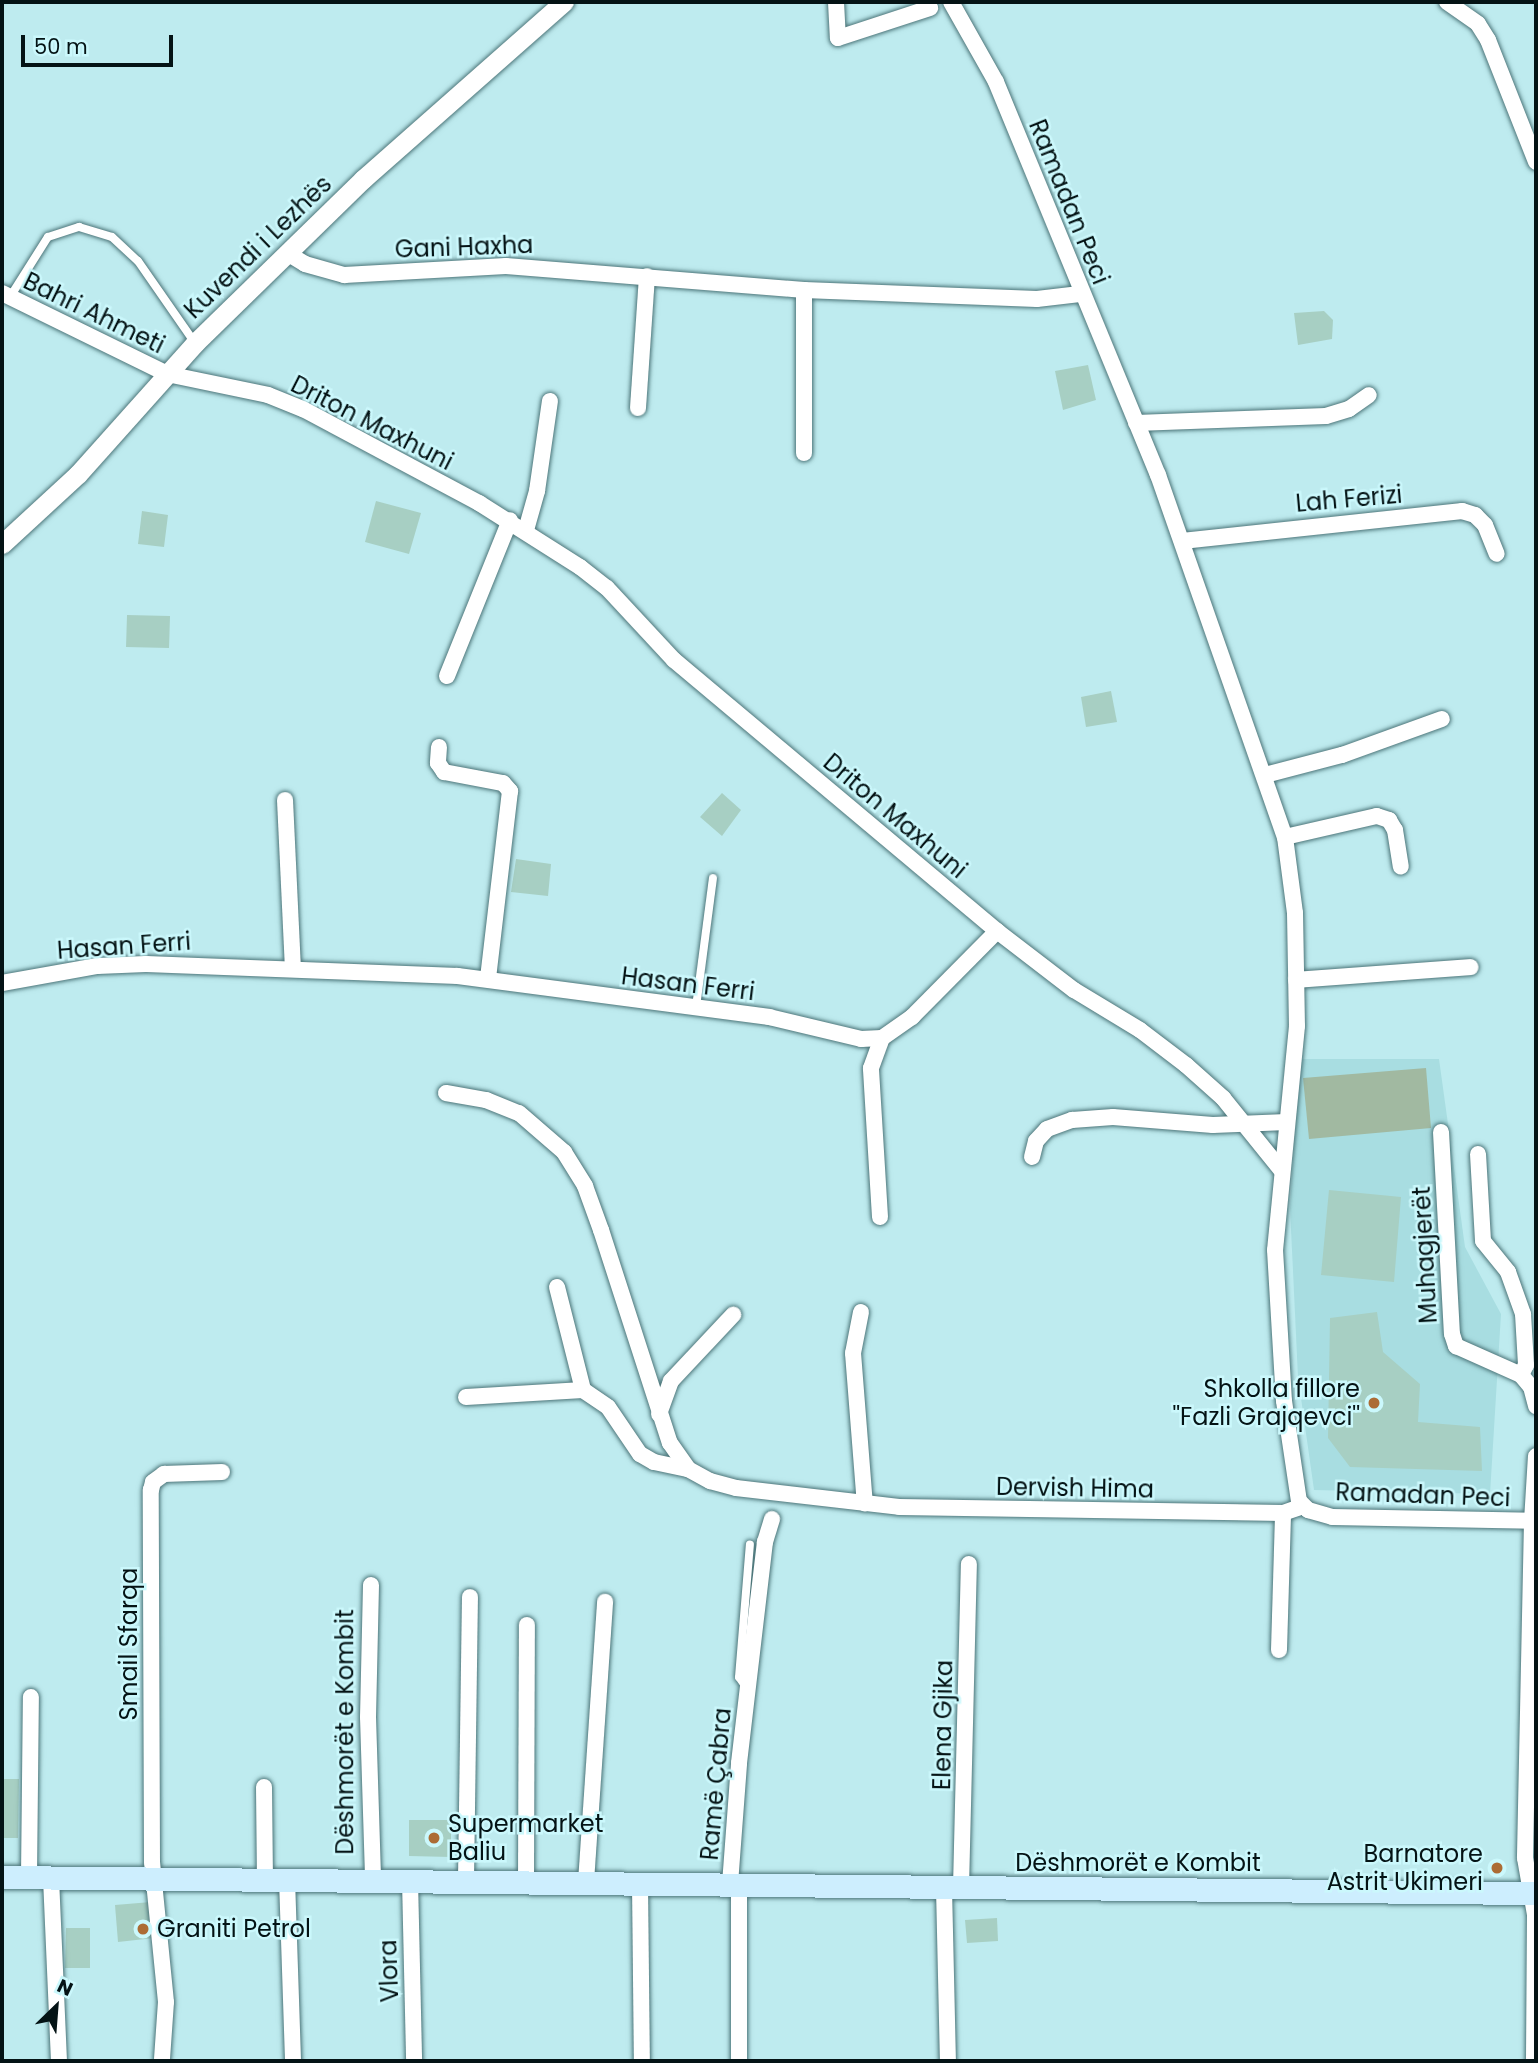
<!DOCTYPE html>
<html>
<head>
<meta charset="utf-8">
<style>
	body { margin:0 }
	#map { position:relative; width:1538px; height:2063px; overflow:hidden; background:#beebef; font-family:Poppins,sans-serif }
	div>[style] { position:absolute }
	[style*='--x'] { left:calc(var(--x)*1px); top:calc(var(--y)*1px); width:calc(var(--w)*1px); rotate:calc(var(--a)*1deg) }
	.built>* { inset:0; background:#a8dde1 }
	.green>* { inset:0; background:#a1b9a1 }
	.building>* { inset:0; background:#a7cfc3 }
	.roads { filter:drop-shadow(0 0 2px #4c7579) drop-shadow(0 0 2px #4c7579) }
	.service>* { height:8px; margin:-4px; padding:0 4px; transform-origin:4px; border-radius:4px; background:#fff }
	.minor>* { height:16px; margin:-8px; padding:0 8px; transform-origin:8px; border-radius:8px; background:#fff }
	.tertiary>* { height:19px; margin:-9.5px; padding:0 9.5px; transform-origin:9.5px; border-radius:9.5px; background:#fff }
	.secondary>* { height:23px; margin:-11.5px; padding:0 11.5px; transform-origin:11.5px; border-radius:11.5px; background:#cdeefe }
	.dots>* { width:19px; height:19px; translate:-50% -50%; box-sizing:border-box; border:4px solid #cbf8fc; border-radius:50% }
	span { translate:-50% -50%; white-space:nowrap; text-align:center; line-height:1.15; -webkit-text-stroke:5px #cbf8fc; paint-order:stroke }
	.street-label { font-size:24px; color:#041315 }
	.poi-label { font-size:24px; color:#041315 }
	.right { translate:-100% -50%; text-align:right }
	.left { translate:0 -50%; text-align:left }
	.frame { position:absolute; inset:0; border:4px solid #041315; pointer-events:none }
	.north { position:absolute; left:21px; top:1972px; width:70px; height:70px; -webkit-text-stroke:5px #cbf8fc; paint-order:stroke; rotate:25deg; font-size:19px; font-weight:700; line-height:28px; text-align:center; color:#041315 }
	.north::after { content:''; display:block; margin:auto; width:24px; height:32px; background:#041315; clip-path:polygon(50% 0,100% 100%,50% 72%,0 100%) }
	.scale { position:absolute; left:21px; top:35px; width:152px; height:32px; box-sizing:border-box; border:4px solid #041315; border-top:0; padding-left:9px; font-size:21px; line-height:24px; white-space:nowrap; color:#041315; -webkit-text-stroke:5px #cbf8fc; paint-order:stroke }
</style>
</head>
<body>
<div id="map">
	<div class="built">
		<i style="clip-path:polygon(1299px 1059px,1439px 1059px,1465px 1247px,1501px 1314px,1490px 1494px,1314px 1490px,1298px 1377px,1290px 1208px)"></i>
	</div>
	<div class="green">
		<i style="clip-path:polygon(1426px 1068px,1431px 1128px,1309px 1139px,1303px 1078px)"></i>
	</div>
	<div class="building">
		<i style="clip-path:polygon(1324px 311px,1333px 320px,1332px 339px,1298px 345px,1294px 313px)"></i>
		<i style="clip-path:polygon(1088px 365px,1096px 400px,1063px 410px,1055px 371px)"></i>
		<i style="clip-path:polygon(376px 501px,421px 513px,409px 554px,365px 542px)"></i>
		<i style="clip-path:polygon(142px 511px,168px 515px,164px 547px,138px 544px)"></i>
		<i style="clip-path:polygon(127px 615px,170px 616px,169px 648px,126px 647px)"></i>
		<i style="clip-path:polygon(1111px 691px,1117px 722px,1086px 727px,1081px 697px)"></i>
		<i style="clip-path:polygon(722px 793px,741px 810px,722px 836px,700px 817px)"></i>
		<i style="clip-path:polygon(516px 859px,551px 864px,548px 896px,511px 892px)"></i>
		<i style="clip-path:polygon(1329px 1190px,1401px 1197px,1394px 1282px,1321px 1275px)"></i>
		<i style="clip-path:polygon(1377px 1312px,1383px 1352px,1420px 1384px,1418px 1422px,1480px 1427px,1482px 1471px,1350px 1467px,1328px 1438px,1330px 1318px)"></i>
		<i style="clip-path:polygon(2px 1779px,19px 1779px,18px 1838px,2px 1838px)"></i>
		<i style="clip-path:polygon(409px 1820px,451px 1820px,451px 1857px,409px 1856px)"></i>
		<i style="clip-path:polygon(151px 1902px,154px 1938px,118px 1942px,115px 1905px)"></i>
		<i style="clip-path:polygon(997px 1918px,998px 1941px,967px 1943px,965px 1920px)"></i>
		<i style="clip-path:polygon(66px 1928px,90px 1928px,90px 1968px,65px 1968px)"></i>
	</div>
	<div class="roads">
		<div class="service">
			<i style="--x:10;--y:297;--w:71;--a:-57.7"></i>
			<i style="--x:48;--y:237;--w:33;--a:-18"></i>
			<i style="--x:79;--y:227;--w:34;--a:17"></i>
			<i style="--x:112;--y:237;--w:35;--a:43"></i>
			<i style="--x:138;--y:261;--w:100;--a:55.2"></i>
			<i style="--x:696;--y:1007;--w:130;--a:-82.5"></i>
			<i style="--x:746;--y:1687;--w:12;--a:-125"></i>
			<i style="--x:739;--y:1677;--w:133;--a:-85.3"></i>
		</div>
		<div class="minor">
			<i style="--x:836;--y:2;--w:36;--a:87"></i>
			<i style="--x:838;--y:38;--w:97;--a:-18.1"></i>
			<i style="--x:951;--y:2;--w:92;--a:60.6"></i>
			<i style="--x:996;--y:82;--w:425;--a:67.6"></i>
			<i style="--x:1158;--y:475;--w:384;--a:70.7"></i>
			<i style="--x:1285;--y:837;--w:77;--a:82.5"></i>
			<i style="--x:1295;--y:913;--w:113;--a:89"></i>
			<i style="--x:1297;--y:1026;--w:225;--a:95.6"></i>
			<i style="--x:1275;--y:1250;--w:151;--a:86.6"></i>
			<i style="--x:1284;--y:1401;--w:101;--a:81.5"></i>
			<i style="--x:1299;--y:1501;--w:13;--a:45"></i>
			<i style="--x:1308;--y:1510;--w:25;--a:16"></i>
			<i style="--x:1332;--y:1517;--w:200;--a:1.1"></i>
			<i style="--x:1532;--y:1521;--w:337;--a:91.2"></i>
			<i style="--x:1525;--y:1858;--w:58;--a:80"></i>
			<i style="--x:1535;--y:1915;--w:146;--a:90.4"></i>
			<i style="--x:1447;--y:2;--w:38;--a:35"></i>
			<i style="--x:1478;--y:24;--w:19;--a:58"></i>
			<i style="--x:1488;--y:40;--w:131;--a:68.5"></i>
			<i style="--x:287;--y:253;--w:21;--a:31"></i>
			<i style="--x:305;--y:264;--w:41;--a:15.8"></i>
			<i style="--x:344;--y:275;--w:162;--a:-3.2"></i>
			<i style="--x:506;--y:266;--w:299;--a:4.6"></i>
			<i style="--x:804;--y:290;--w:233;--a:2.2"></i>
			<i style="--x:1037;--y:299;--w:43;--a:-6.6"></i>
			<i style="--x:2;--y:293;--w:184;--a:26.1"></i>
			<i style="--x:167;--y:374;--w:103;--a:11.7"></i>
			<i style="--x:268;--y:395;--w:38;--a:22"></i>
			<i style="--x:303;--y:409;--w:200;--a:28.1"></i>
			<i style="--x:479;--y:503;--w:120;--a:32.4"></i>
			<i style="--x:580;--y:567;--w:34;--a:38"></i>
			<i style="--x:607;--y:588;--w:98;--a:47.1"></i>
			<i style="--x:674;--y:660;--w:422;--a:40"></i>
			<i style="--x:997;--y:931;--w:97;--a:37.5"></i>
			<i style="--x:1074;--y:990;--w:77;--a:31.2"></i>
			<i style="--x:1140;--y:1030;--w:58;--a:37.3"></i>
			<i style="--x:1186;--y:1065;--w:50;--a:41.7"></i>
			<i style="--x:1223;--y:1098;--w:92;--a:51.1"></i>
			<i style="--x:638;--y:408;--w:132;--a:-86.1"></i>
			<i style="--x:1136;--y:423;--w:190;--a:-2.1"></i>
			<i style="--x:1326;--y:416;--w:24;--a:-17"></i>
			<i style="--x:1349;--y:409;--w:24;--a:-35"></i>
			<i style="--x:804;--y:453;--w:163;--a:-90"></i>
			<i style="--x:526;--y:530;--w:41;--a:-74.2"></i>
			<i style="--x:537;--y:491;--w:91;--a:-81.8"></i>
			<i style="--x:1182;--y:541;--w:282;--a:-6.1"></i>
			<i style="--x:1462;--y:511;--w:14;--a:17"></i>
			<i style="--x:1475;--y:515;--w:14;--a:45"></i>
			<i style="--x:1485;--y:525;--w:31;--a:68"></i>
			<i style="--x:447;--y:676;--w:168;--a:-68"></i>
			<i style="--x:439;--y:747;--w:16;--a:94"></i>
			<i style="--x:438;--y:763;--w:11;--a:56"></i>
			<i style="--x:444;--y:772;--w:60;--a:10.6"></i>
			<i style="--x:503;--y:783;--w:11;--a:49"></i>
			<i style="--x:510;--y:791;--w:188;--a:96.7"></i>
			<i style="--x:1265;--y:775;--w:80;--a:-14.6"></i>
			<i style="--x:1342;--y:755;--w:106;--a:-19.8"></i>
			<i style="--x:285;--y:800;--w:167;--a:87.3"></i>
			<i style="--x:1285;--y:837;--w:94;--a:-12.9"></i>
			<i style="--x:1377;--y:816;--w:13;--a:18"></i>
			<i style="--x:1389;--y:820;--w:12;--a:59"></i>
			<i style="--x:1395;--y:830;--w:37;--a:81"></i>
			<i style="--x:1296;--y:980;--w:175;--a:-4.2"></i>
			<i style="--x:2;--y:983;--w:97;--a:-10.1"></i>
			<i style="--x:97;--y:966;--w:49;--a:-2.3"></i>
			<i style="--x:146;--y:964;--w:312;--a:2.2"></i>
			<i style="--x:458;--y:976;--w:314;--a:7.5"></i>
			<i style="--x:769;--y:1017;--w:95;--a:13.4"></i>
			<i style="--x:861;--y:1039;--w:21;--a:-3"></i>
			<i style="--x:882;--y:1038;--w:37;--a:-35"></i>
			<i style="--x:912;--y:1017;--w:121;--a:-45.3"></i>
			<i style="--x:446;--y:1093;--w:41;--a:9.9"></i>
			<i style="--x:486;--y:1100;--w:35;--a:22"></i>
			<i style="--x:519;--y:1113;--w:60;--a:40.9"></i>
			<i style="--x:564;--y:1152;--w:40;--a:58"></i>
			<i style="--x:585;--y:1186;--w:47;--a:70"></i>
			<i style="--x:601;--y:1230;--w:224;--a:72.1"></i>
			<i style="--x:670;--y:1443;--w:32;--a:55"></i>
			<i style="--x:688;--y:1469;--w:25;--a:29"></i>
			<i style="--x:710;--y:1481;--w:27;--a:15"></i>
			<i style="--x:736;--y:1488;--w:164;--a:6.6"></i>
			<i style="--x:899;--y:1507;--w:384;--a:0.9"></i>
			<i style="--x:1283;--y:1513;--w:21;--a:-19"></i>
			<i style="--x:1441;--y:1132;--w:202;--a:86.9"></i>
			<i style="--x:1452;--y:1334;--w:13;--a:72"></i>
			<i style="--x:1456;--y:1346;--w:71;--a:24"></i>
			<i style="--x:1521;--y:1375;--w:16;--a:50"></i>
			<i style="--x:1531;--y:1387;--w:20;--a:75"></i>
			<i style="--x:1478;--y:1154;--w:87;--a:86.7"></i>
			<i style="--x:1483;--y:1241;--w:40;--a:51"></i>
			<i style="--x:1508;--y:1272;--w:45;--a:70.3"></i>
			<i style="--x:1523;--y:1314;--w:51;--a:86.6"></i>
			<i style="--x:1526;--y:1365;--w:11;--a:117"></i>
			<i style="--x:1032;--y:1157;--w:16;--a:-76"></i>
			<i style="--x:1036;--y:1141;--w:16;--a:-47"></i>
			<i style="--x:1047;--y:1129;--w:27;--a:-20"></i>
			<i style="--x:1072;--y:1120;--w:41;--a:-4.2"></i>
			<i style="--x:1113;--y:1117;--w:100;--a:4.6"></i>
			<i style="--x:1213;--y:1125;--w:74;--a:-2.3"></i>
			<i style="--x:880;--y:1217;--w:149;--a:-93.5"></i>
			<i style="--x:871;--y:1068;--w:32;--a:-70"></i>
			<i style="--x:557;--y:1287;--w:106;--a:75.8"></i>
			<i style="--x:861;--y:1312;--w:42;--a:101"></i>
			<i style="--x:853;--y:1353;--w:151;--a:85.5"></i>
			<i style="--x:466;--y:1397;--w:117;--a:-3.4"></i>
			<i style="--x:583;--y:1390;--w:30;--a:34"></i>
			<i style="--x:608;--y:1407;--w:57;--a:55.8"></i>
			<i style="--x:640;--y:1454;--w:16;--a:30"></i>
			<i style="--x:654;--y:1462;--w:35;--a:12"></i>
			<i style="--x:659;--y:1414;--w:35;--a:-70"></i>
			<i style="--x:671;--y:1381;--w:91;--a:-46.8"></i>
			<i style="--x:1532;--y:1521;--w:65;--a:-86.5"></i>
			<i style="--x:371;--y:1585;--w:132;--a:91.3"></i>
			<i style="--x:368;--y:1717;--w:161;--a:88.2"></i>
			<i style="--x:1279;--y:1650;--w:137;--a:-88.3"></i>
			<i style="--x:264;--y:1787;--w:91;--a:89.4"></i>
			<i style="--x:29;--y:1877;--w:180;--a:-89.4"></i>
			<i style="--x:51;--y:1878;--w:183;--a:87.5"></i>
			<i style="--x:287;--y:1879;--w:182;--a:88.1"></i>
			<i style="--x:410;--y:1880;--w:181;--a:88.7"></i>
			<i style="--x:466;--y:1880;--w:283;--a:-89.2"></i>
			<i style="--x:526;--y:1881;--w:256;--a:-89.8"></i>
			<i style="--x:586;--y:1882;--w:281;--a:-86.1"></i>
			<i style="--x:640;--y:1883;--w:178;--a:89.4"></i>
			<i style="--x:730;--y:1884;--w:121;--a:-85.7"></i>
			<i style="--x:739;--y:1763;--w:223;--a:-83.3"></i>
			<i style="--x:765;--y:1542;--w:24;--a:-73"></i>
			<i style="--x:961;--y:1887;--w:323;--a:-88.6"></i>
			<i style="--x:944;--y:1888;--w:173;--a:88.7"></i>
			<i style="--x:162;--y:2059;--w:57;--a:-86"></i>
			<i style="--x:166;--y:2002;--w:141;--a:-95.7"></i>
			<i style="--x:152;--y:1862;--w:372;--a:-90.2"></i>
			<i style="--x:151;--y:1490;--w:8;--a:-76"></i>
			<i style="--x:153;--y:1482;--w:14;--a:-36"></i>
			<i style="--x:164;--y:1474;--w:58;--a:-2"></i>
			<i style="--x:739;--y:2061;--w:177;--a:-90"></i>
		</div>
		<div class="tertiary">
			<i style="--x:2;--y:544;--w:103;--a:-42.6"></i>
			<i style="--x:78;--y:474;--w:176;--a:-48.2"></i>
			<i style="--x:195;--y:343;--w:235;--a:-44.3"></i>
			<i style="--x:363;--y:179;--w:268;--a:-41.4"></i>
		</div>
		<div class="secondary">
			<i style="--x:2;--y:1877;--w:1534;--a:0.6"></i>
		</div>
	</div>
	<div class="dots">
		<i style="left:1374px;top:1403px;background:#ac6c35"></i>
		<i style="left:434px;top:1838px;background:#ac6c35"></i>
		<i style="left:1497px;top:1868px;background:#ac6c35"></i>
		<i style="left:143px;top:1929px;background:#ac6c35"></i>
	</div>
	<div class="street-label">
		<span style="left:1069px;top:202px;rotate:68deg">Ramadan Peci</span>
		<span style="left:258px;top:247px;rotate:-44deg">Kuvendi i Lezhës</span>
		<span style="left:464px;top:247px;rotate:-2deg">Gani Haxha</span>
		<span style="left:94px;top:313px;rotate:26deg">Bahri Ahmeti</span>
		<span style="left:372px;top:423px;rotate:27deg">Driton Maxhuni</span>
		<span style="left:1349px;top:499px;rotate:-5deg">Lah Ferizi</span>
		<span style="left:895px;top:816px;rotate:40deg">Driton Maxhuni</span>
		<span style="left:124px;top:946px;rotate:-4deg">Hasan Ferri</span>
		<span style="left:688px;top:984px;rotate:7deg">Hasan Ferri</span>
		<span style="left:1425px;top:1255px;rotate:-93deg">Muhagjerët</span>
		<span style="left:1075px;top:1488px;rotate:1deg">Dervish Hima</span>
		<span style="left:1423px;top:1495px;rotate:2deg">Ramadan Peci</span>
		<span style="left:129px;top:1644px;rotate:-90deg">Smail Sfarqa</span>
		<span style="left:943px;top:1725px;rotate:-89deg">Elena Gjika</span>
		<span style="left:345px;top:1732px;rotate:-90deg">Dëshmorët e Kombit</span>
		<span style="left:716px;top:1784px;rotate:-85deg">Ramë Çabra</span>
		<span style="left:1138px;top:1863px">Dëshmorët e Kombit</span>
		<span style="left:389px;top:1971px;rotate:-92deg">Vlora</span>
	</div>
	<div class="poi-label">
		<span class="right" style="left:1360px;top:1403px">Shkolla fillore<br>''Fazli Grajqevci''</span>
		<span class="left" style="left:448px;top:1838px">Supermarket<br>Baliu</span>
		<span class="right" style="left:1483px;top:1868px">Barnatore<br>Astrit Ukimeri</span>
		<span class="left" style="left:157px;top:1929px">Graniti Petrol</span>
	</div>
	<div class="frame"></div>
	<div class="north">N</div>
	<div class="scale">50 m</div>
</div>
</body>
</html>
